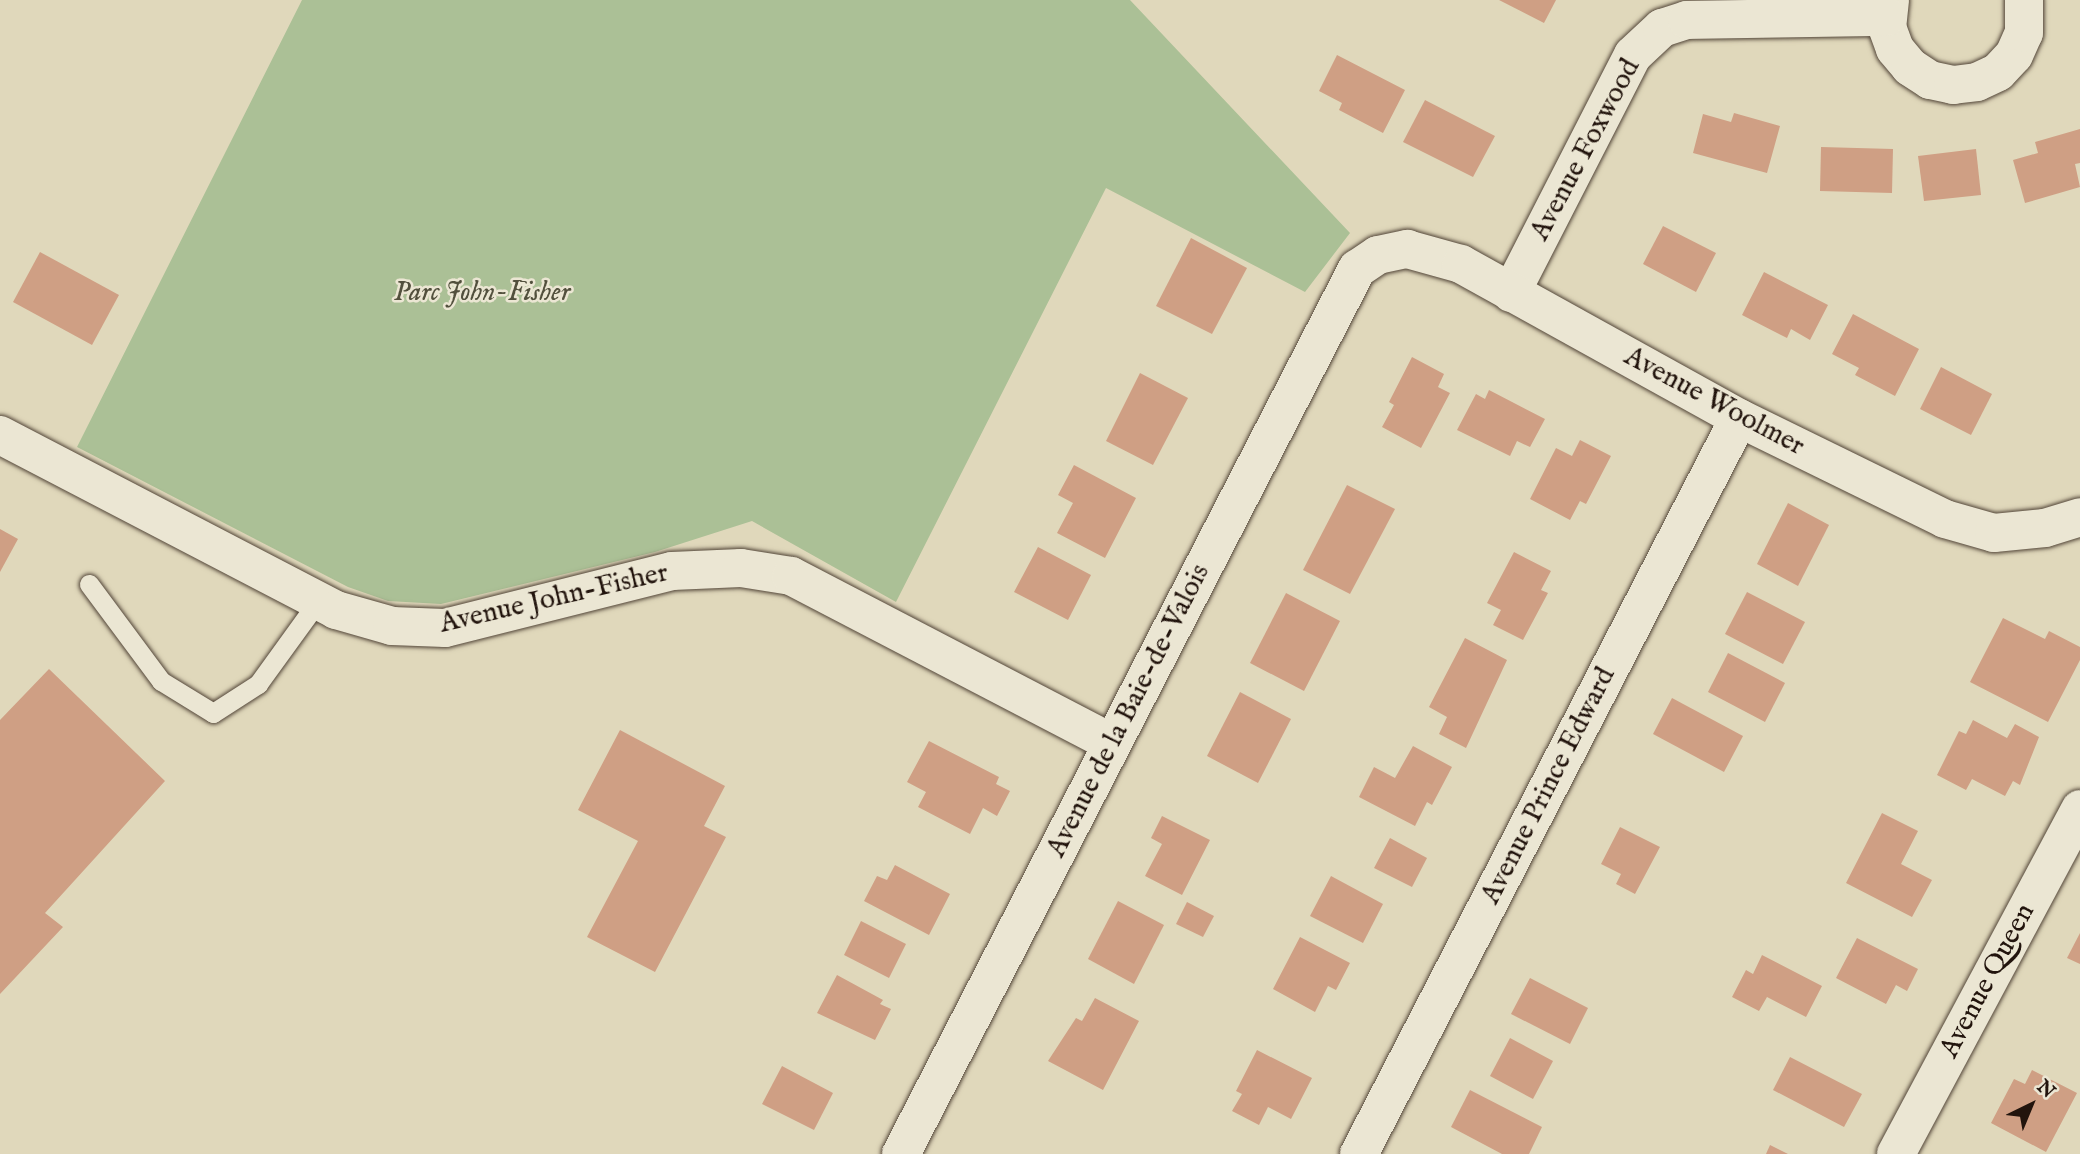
<!DOCTYPE html>
<html>
<head>
<meta charset="utf-8">
<style>
	body { margin:0 }
	#map { position:relative; width:2080px; height:1154px; overflow:hidden; background:#e0d8bb; font-family:"IM FELL English",serif }
	div>[style] { position:absolute }
	[style*='--x'] { left:calc(var(--x)*1px); top:calc(var(--y)*1px); width:calc(var(--w)*1px); rotate:calc(var(--a)*1deg) }
	.green>* { inset:0; background:#abc096 }
	.building>* { inset:0; background:#cf9f84 }
	.roads { filter:drop-shadow(0 0 2px #524538) drop-shadow(0 0 2px #524538) }
	.lane>* { height:19px; margin:-9.5px; padding:0 9.5px; transform-origin:9.5px; border-radius:9.5px; background:#ebe6d3 }
	.street>* { height:38px; margin:-19px; padding:0 19px; transform-origin:19px; border-radius:19px; background:#ebe6d3 }
	span { translate:-50% -50%; white-space:nowrap; text-align:center; line-height:1.15; -webkit-text-stroke:5px #ebe6d3; paint-order:stroke }
	.street-label { font-size:28px; color:#22140d }
	.park-label { font-size:28px; color:#52503d; font-style:italic }
	.north { position:absolute; left:1996px; top:1070px; width:70px; height:70px; -webkit-text-stroke:5px #ebe6d3; paint-order:stroke; rotate:43deg; font-size:19px; font-weight:700; line-height:28px; text-align:center; color:#22140d }
	.north::after { content:''; display:block; margin:auto; width:24px; height:32px; background:#22140d; clip-path:polygon(50% 0,100% 100%,50% 72%,0 100%) }
</style>
</head>
<body>
<div id="map">
	<div class="green">
		<i style="clip-path:polygon(302px 0,1130px 0,1350px 233px,1305px 292px,1106px 188px,896px 602px,752px 521px,655px 552px,441px 604px,388px 601px,348px 587px,77px 447px)"></i>
	</div>
	<div class="building">
		<i style="clip-path:polygon(1499px 0,1556px 0,1544px 23px)"></i>
		<i style="clip-path:polygon(1337px 55px,1405px 90px,1383px 133px,1339px 110px,1342px 103px,1319px 91px)"></i>
		<i style="clip-path:polygon(1425px 100px,1495px 136px,1473px 177px,1403px 142px)"></i>
		<i style="clip-path:polygon(1734px 113px,1780px 126px,1767px 173px,1693px 153px,1703px 114px,1731px 122px)"></i>
		<i style="clip-path:polygon(2080px 129px,2080px 163px,2075px 164px,2080px 187px,2025px 203px,2013px 160px,2038px 153px,2035px 142px)"></i>
		<i style="clip-path:polygon(1821px 147px,1893px 149px,1892px 193px,1820px 191px)"></i>
		<i style="clip-path:polygon(1976px 149px,1981px 195px,1924px 201px,1918px 156px)"></i>
		<i style="clip-path:polygon(1663px 226px,1716px 253px,1696px 292px,1643px 264px)"></i>
		<i style="clip-path:polygon(1191px 238px,1247px 268px,1212px 334px,1156px 306px)"></i>
		<i style="clip-path:polygon(40px 252px,119px 295px,92px 345px,13px 302px)"></i>
		<i style="clip-path:polygon(1764px 272px,1828px 305px,1810px 340px,1791px 329px,1787px 338px,1742px 315px)"></i>
		<i style="clip-path:polygon(1853px 314px,1919px 349px,1895px 396px,1855px 375px,1859px 368px,1832px 354px)"></i>
		<i style="clip-path:polygon(1412px 357px,1444px 374px,1438px 387px,1450px 393px,1421px 448px,1382px 427px,1394px 405px,1389px 402px)"></i>
		<i style="clip-path:polygon(1941px 367px,1992px 394px,1971px 435px,1920px 409px)"></i>
		<i style="clip-path:polygon(1140px 373px,1188px 398px,1153px 465px,1106px 441px)"></i>
		<i style="clip-path:polygon(1489px 390px,1545px 419px,1530px 447px,1517px 441px,1510px 456px,1457px 430px,1476px 394px,1485px 399px)"></i>
		<i style="clip-path:polygon(1580px 440px,1611px 456px,1586px 504px,1580px 501px,1570px 520px,1530px 499px,1556px 448px,1572px 456px)"></i>
		<i style="clip-path:polygon(1074px 465px,1136px 498px,1105px 558px,1057px 533px,1073px 503px,1058px 495px)"></i>
		<i style="clip-path:polygon(1347px 485px,1395px 509px,1350px 594px,1303px 570px)"></i>
		<i style="clip-path:polygon(1788px 503px,1829px 525px,1798px 586px,1757px 564px)"></i>
		<i style="clip-path:polygon(0 529px,18px 539px,0 572px)"></i>
		<i style="clip-path:polygon(1038px 547px,1091px 575px,1068px 620px,1014px 592px)"></i>
		<i style="clip-path:polygon(1514px 552px,1551px 571px,1541px 590px,1548px 593px,1523px 640px,1493px 625px,1501px 610px,1487px 603px)"></i>
		<i style="clip-path:polygon(1747px 592px,1805px 622px,1783px 664px,1725px 634px)"></i>
		<i style="clip-path:polygon(1286px 593px,1340px 621px,1304px 691px,1250px 663px)"></i>
		<i style="clip-path:polygon(2003px 618px,2045px 639px,2049px 631px,2080px 647px,2080px 660px,2048px 722px,1970px 682px)"></i>
		<i style="clip-path:polygon(1465px 638px,1507px 660px,1466px 748px,1439px 734px,1447px 717px,1429px 707px)"></i>
		<i style="clip-path:polygon(1728px 653px,1785px 683px,1765px 722px,1708px 692px)"></i>
		<i style="clip-path:polygon(49px 669px,165px 781px,45px 913px,63px 927px,0 994px,0 720px)"></i>
		<i style="clip-path:polygon(1240px 692px,1291px 719px,1258px 783px,1207px 756px)"></i>
		<i style="clip-path:polygon(1672px 698px,1743px 736px,1724px 772px,1653px 734px)"></i>
		<i style="clip-path:polygon(1973px 720px,2007px 738px,2015px 724px,2039px 737px,2020px 785px,2013px 781px,2005px 796px,1972px 779px,1966px 790px,1937px 775px,1959px 731px,1966px 734px)"></i>
		<i style="clip-path:polygon(620px 730px,725px 786px,704px 826px,726px 837px,655px 972px,587px 937px,638px 841px,578px 810px)"></i>
		<i style="clip-path:polygon(929px 741px,999px 777px,996px 784px,1010px 791px,997px 816px,983px 808px,970px 834px,918px 807px,926px 792px,907px 782px)"></i>
		<i style="clip-path:polygon(1413px 746px,1452px 767px,1432px 805px,1427px 802px,1415px 826px,1359px 797px,1374px 767px,1395px 778px)"></i>
		<i style="clip-path:polygon(1882px 813px,1918px 831px,1901px 864px,1932px 880px,1912px 917px,1846px 883px)"></i>
		<i style="clip-path:polygon(1162px 816px,1210px 840px,1182px 895px,1145px 876px,1162px 844px,1151px 838px)"></i>
		<i style="clip-path:polygon(1620px 827px,1660px 847px,1635px 894px,1616px 884px,1621px 874px,1601px 864px)"></i>
		<i style="clip-path:polygon(1390px 838px,1427px 858px,1412px 887px,1374px 868px)"></i>
		<i style="clip-path:polygon(895px 865px,950px 894px,929px 935px,864px 901px,877px 876px,887px 880px)"></i>
		<i style="clip-path:polygon(1331px 876px,1383px 904px,1363px 943px,1310px 916px)"></i>
		<i style="clip-path:polygon(1118px 901px,1164px 925px,1134px 984px,1088px 959px)"></i>
		<i style="clip-path:polygon(1187px 902px,1214px 916px,1203px 937px,1176px 924px)"></i>
		<i style="clip-path:polygon(861px 921px,906px 944px,889px 978px,844px 955px)"></i>
		<i style="clip-path:polygon(2080px 933px,2080px 964px,2067px 958px)"></i>
		<i style="clip-path:polygon(1300px 937px,1350px 963px,1336px 990px,1328px 986px,1315px 1012px,1273px 989px)"></i>
		<i style="clip-path:polygon(1857px 938px,1918px 969px,1907px 991px,1896px 985px,1886px 1004px,1836px 978px)"></i>
		<i style="clip-path:polygon(1762px 955px,1822px 986px,1806px 1017px,1767px 997px,1759px 1011px,1732px 997px,1746px 970px,1753px 974px)"></i>
		<i style="clip-path:polygon(837px 975px,883px 1000px,880px 1004px,891px 1009px,875px 1040px,817px 1013px)"></i>
		<i style="clip-path:polygon(1530px 978px,1588px 1008px,1570px 1044px,1511px 1014px)"></i>
		<i style="clip-path:polygon(1095px 998px,1139px 1021px,1103px 1090px,1048px 1061px,1076px 1018px,1082px 1021px)"></i>
		<i style="clip-path:polygon(1510px 1038px,1553px 1061px,1533px 1099px,1490px 1076px)"></i>
		<i style="clip-path:polygon(1257px 1050px,1312px 1078px,1291px 1119px,1268px 1107px,1259px 1125px,1232px 1111px,1242px 1094px,1236px 1091px)"></i>
		<i style="clip-path:polygon(1790px 1057px,1862px 1094px,1844px 1127px,1773px 1090px)"></i>
		<i style="clip-path:polygon(782px 1066px,833px 1093px,814px 1130px,762px 1104px)"></i>
		<i style="clip-path:polygon(2032px 1070px,2077px 1093px,2046px 1152px,1991px 1123px,2014px 1079px,2025px 1084px)"></i>
		<i style="clip-path:polygon(1470px 1090px,1542px 1127px,1529px 1154px,1502px 1154px,1451px 1127px)"></i>
		<i style="clip-path:polygon(1770px 1145px,1788px 1154px,1766px 1154px)"></i>
	</div>
	<div class="roads">
		<div class="lane">
			<i style="--x:89;--y:584;--w:121;--a:53.4"></i>
			<i style="--x:161;--y:681;--w:61;--a:31.6"></i>
			<i style="--x:213;--y:713;--w:54;--a:-32.8"></i>
			<i style="--x:258;--y:684;--w:102;--a:-54.1"></i>
		</div>
		<div class="street">
			<i style="--x:1890;--y:0;--w:27;--a:96"></i>
			<i style="--x:1887;--y:27;--w:23;--a:70"></i>
			<i style="--x:1895;--y:49;--w:23;--a:50"></i>
			<i style="--x:1910;--y:67;--w:24;--a:33"></i>
			<i style="--x:1930;--y:80;--w:24;--a:12"></i>
			<i style="--x:1953;--y:85;--w:24;--a:-7"></i>
			<i style="--x:1977;--y:82;--w:23;--a:-25"></i>
			<i style="--x:1998;--y:72;--w:23;--a:-47"></i>
			<i style="--x:2014;--y:55;--w:24;--a:-66"></i>
			<i style="--x:2024;--y:33;--w:33;--a:-90"></i>
			<i style="--x:1511;--y:293;--w:267;--a:-62.9"></i>
			<i style="--x:1633;--y:55;--w:40;--a:-43"></i>
			<i style="--x:1662;--y:28;--w:26;--a:-18"></i>
			<i style="--x:1687;--y:20;--w:200;--a:-0.9"></i>
			<i style="--x:0;--y:435;--w:379;--a:27.5"></i>
			<i style="--x:336;--y:610;--w:58;--a:15.9"></i>
			<i style="--x:392;--y:626;--w:53;--a:2.2"></i>
			<i style="--x:445;--y:628;--w:234;--a:-14.1"></i>
			<i style="--x:672;--y:571;--w:69;--a:-2.5"></i>
			<i style="--x:741;--y:568;--w:51;--a:9.1"></i>
			<i style="--x:791;--y:576;--w:362;--a:27.5"></i>
			<i style="--x:901;--y:1154;--w:996;--a:-62.74"></i>
			<i style="--x:1357;--y:269;--w:25;--a:-34"></i>
			<i style="--x:1378;--y:255;--w:30;--a:-12"></i>
			<i style="--x:1407;--y:249;--w:56;--a:15.5"></i>
			<i style="--x:1461;--y:264;--w:318;--a:29"></i>
			<i style="--x:1739;--y:418;--w:229;--a:26.1"></i>
			<i style="--x:1945;--y:519;--w:51;--a:15.9"></i>
			<i style="--x:1994;--y:533;--w:51;--a:-5.6"></i>
			<i style="--x:2045;--y:528;--w:37;--a:-17"></i>
			<i style="--x:1359;--y:1154;--w:828;--a:-62.69"></i>
			<i style="--x:1896;--y:1154;--w:391;--a:-61.9"></i>
		</div>
	</div>
	<div class="street-label">
		<span style="left:1586px;top:150px;rotate:-62deg">Avenue Foxwood</span>
		<span style="left:1714px;top:402px;rotate:28deg">Avenue Woolmer</span>
		<span style="left:554px;top:599px;rotate:-13deg">Avenue John-Fisher</span>
		<span style="left:1129px;top:711px;rotate:-63deg">Avenue de la Baie-de-Valois</span>
		<span style="left:1549px;top:786px;rotate:-63deg">Avenue Prince Edward</span>
		<span style="left:1988px;top:981px;rotate:-62deg">Avenue Queen</span>
	</div>
	<div class="park-label">
		<span style="left:482px;top:293px">Parc John-Fisher</span>
	</div>
	<div class="north">N</div>
</div>
</body>
</html>
